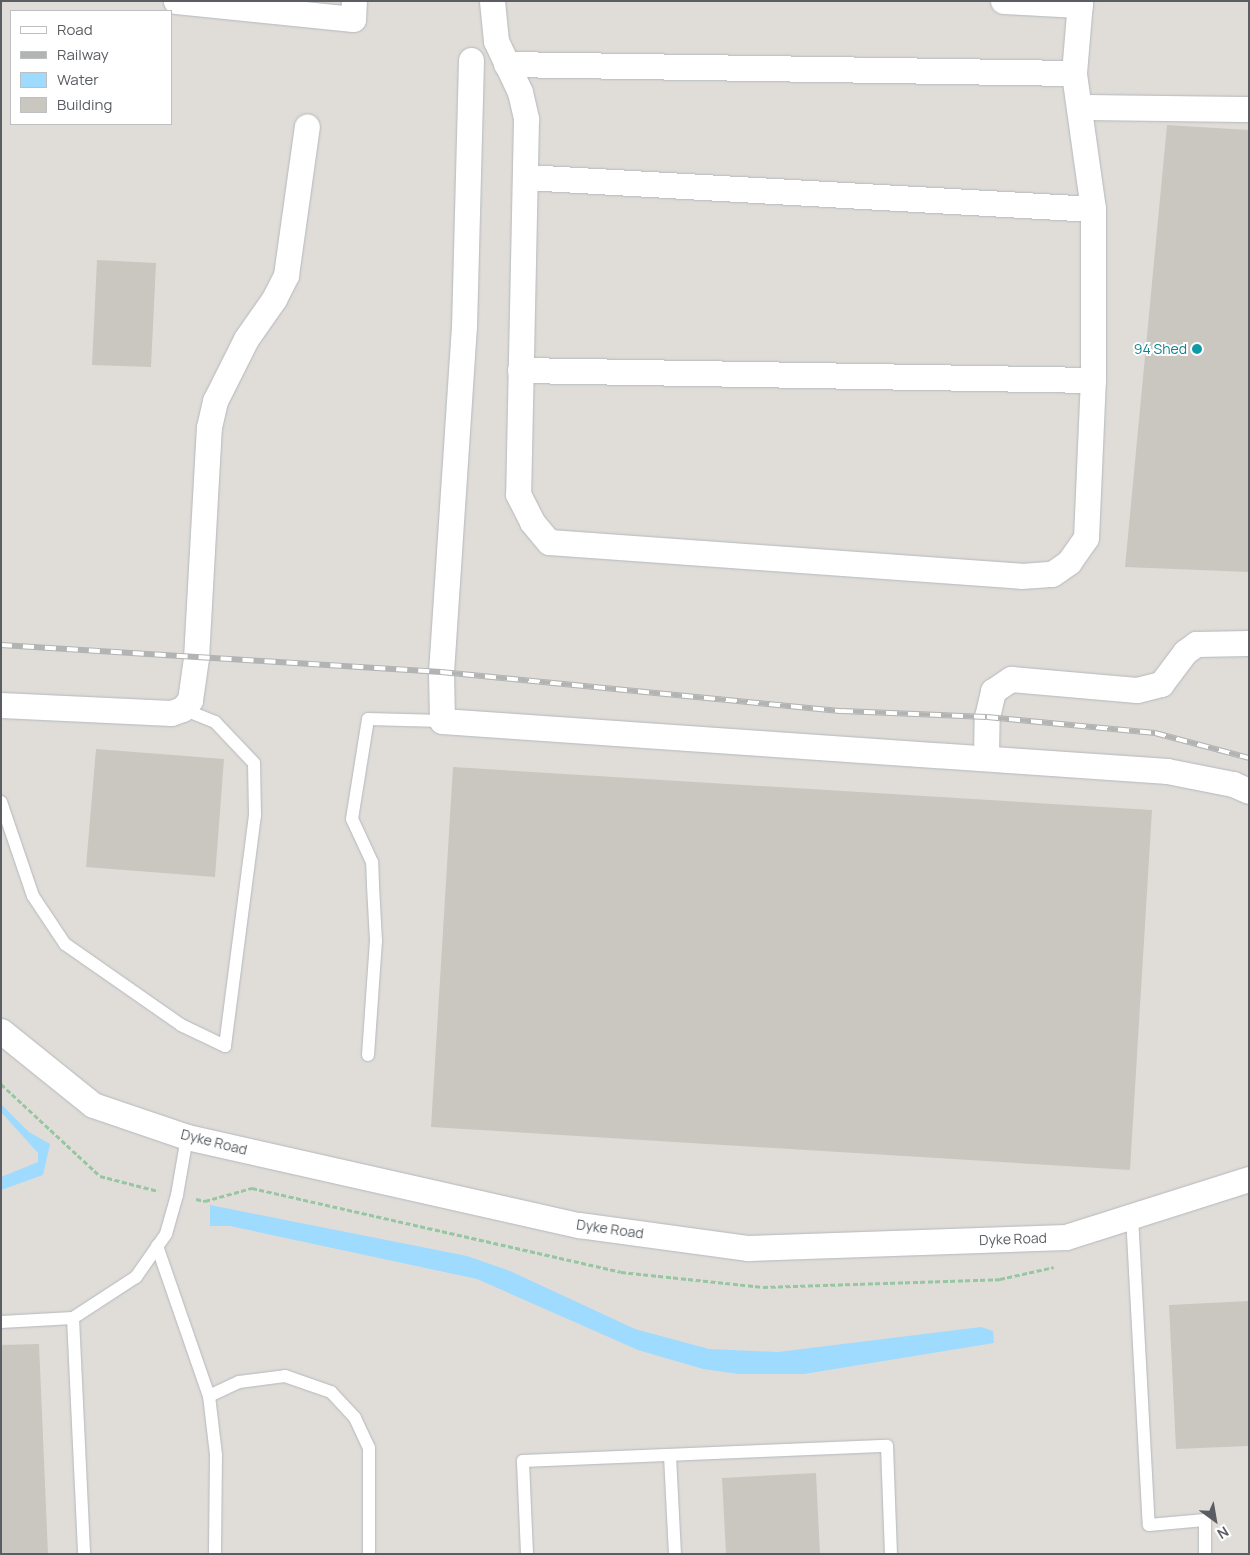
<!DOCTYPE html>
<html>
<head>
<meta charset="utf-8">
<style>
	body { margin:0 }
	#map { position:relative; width:1250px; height:1555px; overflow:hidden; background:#edeae1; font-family:Manrope,sans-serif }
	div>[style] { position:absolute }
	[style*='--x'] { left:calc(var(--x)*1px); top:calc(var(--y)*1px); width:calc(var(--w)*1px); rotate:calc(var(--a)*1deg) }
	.industrial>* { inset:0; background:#e0ddd9 }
	.water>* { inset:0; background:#9fdaff }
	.building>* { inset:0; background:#cac6c0 }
	.path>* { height:3px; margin-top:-1.5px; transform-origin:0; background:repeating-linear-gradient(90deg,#96c6a2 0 5px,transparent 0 7.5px) }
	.roads { filter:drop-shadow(0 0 1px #b4b8bc) drop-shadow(0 0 1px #b4b8bc) }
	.lane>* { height:12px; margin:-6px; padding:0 6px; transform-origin:6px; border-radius:6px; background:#fff }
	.street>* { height:25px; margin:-12.5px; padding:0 12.5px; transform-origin:12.5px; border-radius:12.5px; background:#fff }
	.rail>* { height:5.5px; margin-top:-2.75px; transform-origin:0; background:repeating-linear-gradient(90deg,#fff 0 11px,#b2b3b3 0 22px); box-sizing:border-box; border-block:1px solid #b2b3b3 }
	.dots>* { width:14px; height:14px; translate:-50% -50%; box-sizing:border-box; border:2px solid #fff; border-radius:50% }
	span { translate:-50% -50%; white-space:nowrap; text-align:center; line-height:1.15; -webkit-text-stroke:4px #fff; paint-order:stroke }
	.culture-label { font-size:14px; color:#0d838f }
	.right { translate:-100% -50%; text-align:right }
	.street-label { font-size:14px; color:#5a5e62 }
	.frame { position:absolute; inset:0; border:2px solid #5a5e62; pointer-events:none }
	.legend { position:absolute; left:10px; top:10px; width:162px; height:115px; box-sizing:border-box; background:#fff; border:1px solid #bdbfc0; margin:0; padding:6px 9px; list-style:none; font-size:15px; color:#5a5e62 }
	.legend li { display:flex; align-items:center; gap:10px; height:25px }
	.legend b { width:25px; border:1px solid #bdbfc0 }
	.north { position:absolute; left:1190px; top:1495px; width:50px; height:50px; -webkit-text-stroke:4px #fff; paint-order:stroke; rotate:148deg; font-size:14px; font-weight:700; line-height:20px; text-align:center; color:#5a5e62 }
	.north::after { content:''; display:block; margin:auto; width:18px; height:22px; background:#5a5e62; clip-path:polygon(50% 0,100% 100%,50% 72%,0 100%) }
</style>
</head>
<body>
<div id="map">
	<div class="industrial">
		<i style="clip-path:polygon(evenodd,1px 1px,1249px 1px,1249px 1554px,1px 1554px,1px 1px,11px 11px,171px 11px,171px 124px,11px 124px,11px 11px)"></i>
	</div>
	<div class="water">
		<i style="clip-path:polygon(1px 1104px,29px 1132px,50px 1144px,43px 1175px,1px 1190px,1px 1177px,38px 1162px,38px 1153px,1px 1112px)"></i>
		<i style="clip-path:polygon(210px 1205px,467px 1256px,510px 1271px,635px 1329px,709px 1349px,778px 1352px,981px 1327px,993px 1331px,994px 1343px,804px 1374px,739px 1374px,703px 1369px,638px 1350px,477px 1279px,230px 1226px,210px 1226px)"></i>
	</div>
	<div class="building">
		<i style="clip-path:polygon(1167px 125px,1249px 130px,1249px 572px,1125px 567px)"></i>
		<i style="clip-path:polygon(97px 260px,156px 263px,151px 367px,92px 365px)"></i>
		<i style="clip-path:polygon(96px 749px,224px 759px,215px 877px,86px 867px)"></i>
		<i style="clip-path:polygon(453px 767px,1152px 810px,1130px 1170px,431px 1127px)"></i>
		<i style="clip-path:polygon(1249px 1301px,1249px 1446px,1176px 1449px,1169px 1305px)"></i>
		<i style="clip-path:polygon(39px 1344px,48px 1554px,1px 1554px,1px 1345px)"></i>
		<i style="clip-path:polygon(816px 1473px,820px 1554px,726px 1554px,722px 1478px)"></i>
	</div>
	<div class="path">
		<i style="--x:1;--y:1084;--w:135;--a:42.9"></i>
		<i style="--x:100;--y:1176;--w:60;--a:14.5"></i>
		<i style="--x:196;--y:1199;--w:9;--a:13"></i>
		<i style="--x:205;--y:1201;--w:49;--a:-15.5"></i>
		<i style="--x:252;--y:1188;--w:378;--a:12.8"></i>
		<i style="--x:621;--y:1272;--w:143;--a:6"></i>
		<i style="--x:763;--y:1287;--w:237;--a:-1.9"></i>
		<i style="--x:1000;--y:1279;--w:55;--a:-12.5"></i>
	</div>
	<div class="roads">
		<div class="lane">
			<i style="--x:1;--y:802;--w:99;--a:71.2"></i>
			<i style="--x:33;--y:896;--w:58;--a:56.3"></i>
			<i style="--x:65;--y:944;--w:141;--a:34.9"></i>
			<i style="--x:181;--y:1025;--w:49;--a:25.5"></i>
			<i style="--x:225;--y:1046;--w:233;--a:-82.6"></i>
			<i style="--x:255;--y:815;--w:52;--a:-91.1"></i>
			<i style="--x:254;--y:763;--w:57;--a:-133.6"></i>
			<i style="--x:215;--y:722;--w:35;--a:-158"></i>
			<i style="--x:368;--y:1055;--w:114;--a:-86"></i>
			<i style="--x:376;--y:941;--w:56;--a:-93.1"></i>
			<i style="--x:373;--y:885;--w:23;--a:-92"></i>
			<i style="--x:372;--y:862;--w:47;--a:-114.9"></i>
			<i style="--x:352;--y:819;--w:101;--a:-80.9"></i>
			<i style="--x:368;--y:719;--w:74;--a:1.5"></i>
			<i style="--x:1132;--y:1216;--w:309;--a:86.9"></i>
			<i style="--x:1149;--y:1525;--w:56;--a:-5.1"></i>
			<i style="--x:1205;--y:1520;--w:34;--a:90"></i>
			<i style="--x:157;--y:1246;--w:159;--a:70.9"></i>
			<i style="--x:209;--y:1396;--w:59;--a:83.2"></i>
			<i style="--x:216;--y:1455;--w:99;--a:90.6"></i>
			<i style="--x:73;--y:1318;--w:236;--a:87.3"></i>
			<i style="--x:1;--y:1322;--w:72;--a:-3.2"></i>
			<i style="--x:73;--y:1318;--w:75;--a:-33.1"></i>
			<i style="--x:136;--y:1277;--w:52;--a:-55.1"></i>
			<i style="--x:166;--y:1234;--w:41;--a:-74.2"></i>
			<i style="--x:177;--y:1195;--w:59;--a:-80.2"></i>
			<i style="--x:209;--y:1396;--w:33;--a:-25"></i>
			<i style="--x:239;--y:1382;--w:46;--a:-7.4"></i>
			<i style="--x:285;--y:1376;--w:49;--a:19.2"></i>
			<i style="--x:331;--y:1392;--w:35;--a:47"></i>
			<i style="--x:355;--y:1418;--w:33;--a:65"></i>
			<i style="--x:369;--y:1448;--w:106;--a:90"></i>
			<i style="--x:670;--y:1456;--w:98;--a:87.1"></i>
			<i style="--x:527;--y:1554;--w:93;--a:-92.5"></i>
			<i style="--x:523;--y:1461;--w:364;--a:-2.4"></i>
			<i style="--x:887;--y:1446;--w:108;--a:87.9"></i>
		</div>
		<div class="street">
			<i style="--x:176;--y:1;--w:178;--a:5.8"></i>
			<i style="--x:353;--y:19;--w:18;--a:-87"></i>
			<i style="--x:492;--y:1;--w:40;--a:84.3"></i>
			<i style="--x:496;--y:41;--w:56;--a:64.8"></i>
			<i style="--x:520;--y:92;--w:28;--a:77"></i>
			<i style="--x:526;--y:119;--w:375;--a:91.2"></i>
			<i style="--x:518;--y:494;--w:31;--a:63"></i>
			<i style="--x:532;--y:522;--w:26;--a:50"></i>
			<i style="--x:549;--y:542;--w:473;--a:4.1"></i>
			<i style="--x:1021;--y:576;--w:31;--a:-4"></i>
			<i style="--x:1052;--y:574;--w:21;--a:-35"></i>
			<i style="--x:1069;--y:562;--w:29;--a:-55"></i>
			<i style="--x:1086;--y:538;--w:158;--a:-87.5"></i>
			<i style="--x:1093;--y:380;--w:171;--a:-90"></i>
			<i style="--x:1093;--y:209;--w:137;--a:-98"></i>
			<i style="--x:1074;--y:73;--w:72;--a:-85.2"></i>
			<i style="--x:1003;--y:1;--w:77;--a:3"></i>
			<i style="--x:471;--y:60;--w:266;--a:91.5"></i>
			<i style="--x:464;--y:326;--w:347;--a:93.8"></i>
			<i style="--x:441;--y:672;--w:49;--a:88.8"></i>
			<i style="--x:442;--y:721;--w:727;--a:3.95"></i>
			<i style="--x:1167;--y:771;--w:67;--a:11.1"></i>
			<i style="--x:1233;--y:784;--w:17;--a:24"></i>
			<i style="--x:506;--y:64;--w:568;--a:0.91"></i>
			<i style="--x:1079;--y:107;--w:170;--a:0.7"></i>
			<i style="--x:525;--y:177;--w:569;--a:3.22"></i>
			<i style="--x:520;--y:370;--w:573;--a:1"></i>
			<i style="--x:1;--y:705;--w:170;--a:2.7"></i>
			<i style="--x:171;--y:713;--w:12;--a:-20"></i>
			<i style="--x:182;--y:709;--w:12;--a:-48"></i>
			<i style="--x:190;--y:700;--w:42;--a:-81.9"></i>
			<i style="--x:196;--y:658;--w:231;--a:-86.8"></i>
			<i style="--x:209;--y:427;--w:27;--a:-77"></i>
			<i style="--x:215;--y:401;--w:69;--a:-63.4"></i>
			<i style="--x:246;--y:339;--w:49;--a:-55"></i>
			<i style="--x:274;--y:299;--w:27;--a:-63"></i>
			<i style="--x:286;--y:275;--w:150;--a:-82"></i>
			<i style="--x:986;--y:756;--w:39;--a:-89"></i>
			<i style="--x:987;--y:717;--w:27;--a:-77"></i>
			<i style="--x:993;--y:691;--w:22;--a:-34"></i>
			<i style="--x:1011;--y:679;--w:126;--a:5"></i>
			<i style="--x:1137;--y:690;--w:25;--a:-14"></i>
			<i style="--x:1161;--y:684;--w:40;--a:-53"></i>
			<i style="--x:1185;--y:652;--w:14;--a:-36"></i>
			<i style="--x:1196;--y:644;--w:53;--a:-1.1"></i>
			<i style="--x:1;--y:1031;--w:118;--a:38.8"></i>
			<i style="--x:93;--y:1105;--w:99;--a:18.8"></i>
			<i style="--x:187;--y:1137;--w:402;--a:12.7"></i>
			<i style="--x:579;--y:1225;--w:171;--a:7.8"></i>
			<i style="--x:748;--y:1248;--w:318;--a:-2"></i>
			<i style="--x:1066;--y:1237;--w:192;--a:-17.6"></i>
		</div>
	</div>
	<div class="rail">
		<i style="--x:1;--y:645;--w:441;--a:3.5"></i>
		<i style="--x:441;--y:672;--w:403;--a:5.6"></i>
		<i style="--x:842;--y:711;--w:145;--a:2.4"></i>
		<i style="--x:987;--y:717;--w:169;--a:5.4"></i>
		<i style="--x:1155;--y:733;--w:97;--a:14.9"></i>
	</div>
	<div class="dots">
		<i style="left:1197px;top:349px;background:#0f9aa8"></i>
	</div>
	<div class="culture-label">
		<span class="right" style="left:1187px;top:349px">94 Shed</span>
	</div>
	<div class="street-label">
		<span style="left:214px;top:1142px;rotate:14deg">Dyke Road</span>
		<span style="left:610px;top:1229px;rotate:8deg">Dyke Road</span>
		<span style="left:1013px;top:1239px;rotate:-2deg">Dyke Road</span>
	</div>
	<div class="frame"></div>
	<ul class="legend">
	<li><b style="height:6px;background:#fff"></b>Road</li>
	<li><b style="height:6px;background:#b2b3b3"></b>Railway</li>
	<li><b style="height:14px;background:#9fdaff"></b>Water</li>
	<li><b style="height:14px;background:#cac6c0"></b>Building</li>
	</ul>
	<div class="north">N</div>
</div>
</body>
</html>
